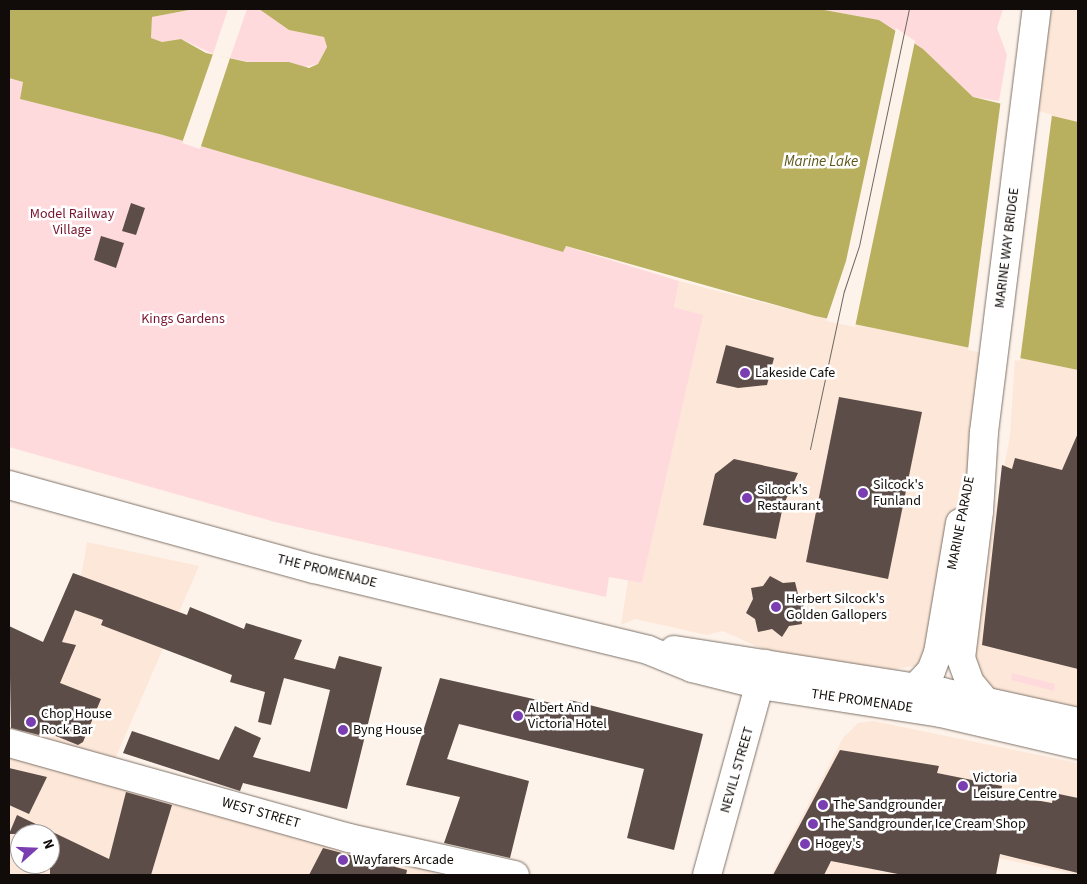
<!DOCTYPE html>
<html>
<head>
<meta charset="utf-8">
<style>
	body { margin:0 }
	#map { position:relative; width:1087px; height:884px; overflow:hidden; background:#fef3ea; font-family:"Source Sans 3",sans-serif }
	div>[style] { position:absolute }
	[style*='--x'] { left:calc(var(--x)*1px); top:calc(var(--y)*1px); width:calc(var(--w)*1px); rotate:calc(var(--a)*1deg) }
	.built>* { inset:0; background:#fce7d8 }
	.green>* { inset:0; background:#fedadd }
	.water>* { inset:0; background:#b8af5f }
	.pier>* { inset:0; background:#fef3ea }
	.building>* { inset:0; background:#5c4d49 }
	.roads { filter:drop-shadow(0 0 1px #7e7269) drop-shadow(0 0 1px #7e7269) }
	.minor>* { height:28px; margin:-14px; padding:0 14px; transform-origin:14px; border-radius:14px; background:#fff }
	.major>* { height:28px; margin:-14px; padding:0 14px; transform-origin:14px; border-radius:14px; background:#fff }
	.tram>* { height:1px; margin:-0.5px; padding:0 0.5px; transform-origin:0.5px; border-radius:0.5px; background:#6d6660 }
	.dots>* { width:14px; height:14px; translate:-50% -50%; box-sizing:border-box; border:2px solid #fff; border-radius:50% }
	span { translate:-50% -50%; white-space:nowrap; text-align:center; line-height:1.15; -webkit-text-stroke:5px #fff; paint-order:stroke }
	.park-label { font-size:14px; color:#77142d }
	.street-label { font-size:14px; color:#110c09 }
	.poi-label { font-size:14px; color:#110c09 }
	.left { translate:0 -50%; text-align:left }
	.water-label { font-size:15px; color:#5e571b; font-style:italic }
	.frame { position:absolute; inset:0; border:10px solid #110c09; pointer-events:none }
	.north { position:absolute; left:10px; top:824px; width:50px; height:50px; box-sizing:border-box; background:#fff; border:1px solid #a09e9d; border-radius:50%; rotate:70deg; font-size:14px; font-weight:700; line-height:20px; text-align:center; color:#110c09 }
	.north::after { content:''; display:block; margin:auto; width:18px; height:22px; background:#7b3db2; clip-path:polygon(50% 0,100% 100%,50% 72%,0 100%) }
</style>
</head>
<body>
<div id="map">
	<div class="built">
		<i style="clip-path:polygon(1037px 9px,1078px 9px,1078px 122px,1026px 113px)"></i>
		<i style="clip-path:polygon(679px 281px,815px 316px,992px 352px,941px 630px,927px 664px,870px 673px,760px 648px,723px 631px,707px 635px,635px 619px,621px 625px,628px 580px,642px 583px,702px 315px,674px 307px)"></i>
		<i style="clip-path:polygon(1015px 357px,1078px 370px,1078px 712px,1002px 695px,975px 679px,968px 655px,1010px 436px)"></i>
		<i style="clip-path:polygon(87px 542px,199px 566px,115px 759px,13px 732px,82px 572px)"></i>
		<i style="clip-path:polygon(873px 721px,1078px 763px,1078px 875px,989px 856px,985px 875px,771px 875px,843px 738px,858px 723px)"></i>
		<i style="clip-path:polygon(evenodd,9px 748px,439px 865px,434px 875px,9px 875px,9px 748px,20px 834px,50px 834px,50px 864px,20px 864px,20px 834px)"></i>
	</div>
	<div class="green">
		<i style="clip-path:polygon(193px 9px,228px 9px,213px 54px,181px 39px,162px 42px,151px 38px,152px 17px)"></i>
		<i style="clip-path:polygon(247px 9px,259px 9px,289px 30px,324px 37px,327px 47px,318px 64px,300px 68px,289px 62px,264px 65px,230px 58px)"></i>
		<i style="clip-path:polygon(819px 9px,1003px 9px,997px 28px,1007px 55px,999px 101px,973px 97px,923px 49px,879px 20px)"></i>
		<i style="clip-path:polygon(9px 78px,23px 82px,20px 99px,163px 135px,563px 252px,565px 246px,679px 281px,674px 307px,703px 315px,642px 583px,609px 577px,606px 597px,275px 522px,9px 447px)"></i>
		<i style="clip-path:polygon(1012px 673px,1055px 684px,1054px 691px,1011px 680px)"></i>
	</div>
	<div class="water">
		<i style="clip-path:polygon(9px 9px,194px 9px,152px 17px,151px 38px,162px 42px,181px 39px,206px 53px,247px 62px,289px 62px,309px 68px,318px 64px,327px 47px,324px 37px,289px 30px,259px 9px,819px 9px,879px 20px,923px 49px,973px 97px,1078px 122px,1078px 370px,815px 316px,566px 246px,563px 252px,163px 135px,20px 99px,23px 82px,9px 78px)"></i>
	</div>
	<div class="pier">
		<i style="clip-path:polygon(896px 28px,915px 41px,855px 327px,826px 321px,846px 261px)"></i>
		<i style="clip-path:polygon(213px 54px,230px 58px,200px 149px,182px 143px)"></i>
		<i style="clip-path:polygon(1001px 99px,1052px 115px,1020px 361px,968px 350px)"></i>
	</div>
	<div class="building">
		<i style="clip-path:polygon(131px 203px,145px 208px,136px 235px,122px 231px)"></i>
		<i style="clip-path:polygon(101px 236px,124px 243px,116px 268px,94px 260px)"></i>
		<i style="clip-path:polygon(726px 345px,774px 358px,767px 385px,738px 388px,716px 383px)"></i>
		<i style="clip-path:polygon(839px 397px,922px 412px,888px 579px,806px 562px)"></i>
		<i style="clip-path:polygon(1078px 433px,1078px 669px,982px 645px,1002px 465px,1012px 469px,1015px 458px,1062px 470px)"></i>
		<i style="clip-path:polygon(734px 459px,798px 473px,783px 506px,776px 539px,703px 525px,715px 474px)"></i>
		<i style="clip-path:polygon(73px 573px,187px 615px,190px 607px,244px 629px,246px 623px,302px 640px,294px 659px,335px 669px,339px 656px,382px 667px,347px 809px,243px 783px,240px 791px,123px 753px,132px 731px,219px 760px,235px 726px,261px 738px,253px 757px,310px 772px,330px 690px,284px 678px,271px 725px,258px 722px,265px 692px,230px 682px,232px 675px,101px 625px,103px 620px,75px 610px,62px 642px,76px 645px,60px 683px,101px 699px,83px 742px,78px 745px,41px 730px,39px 735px,11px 728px,9px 626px,43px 642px)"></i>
		<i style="clip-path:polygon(770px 576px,783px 583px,795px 582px,798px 594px,806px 601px,800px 612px,802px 624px,789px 626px,782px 637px,772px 629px,758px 632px,755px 619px,746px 613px,753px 599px,751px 588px,763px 586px)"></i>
		<i style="clip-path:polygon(440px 678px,569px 707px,570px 700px,703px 734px,674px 850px,627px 838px,644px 769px,459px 724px,447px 759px,529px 781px,510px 858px,444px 843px,460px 797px,406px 785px)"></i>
		<i style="clip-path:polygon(840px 750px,939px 766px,937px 773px,1002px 786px,1001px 794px,1052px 803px,1054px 793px,1078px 798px,1078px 873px,1000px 854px,996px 875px,903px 875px,831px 861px,824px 875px,773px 875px)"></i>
		<i style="clip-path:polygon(9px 768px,47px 777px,29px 814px,9px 805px)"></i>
		<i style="clip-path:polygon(126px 792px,172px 805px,151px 875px,50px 875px,50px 834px,9px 834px,17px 815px,109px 859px)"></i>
		<i style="clip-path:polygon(323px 848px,407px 870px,406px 875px,309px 875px)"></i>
	</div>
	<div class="roads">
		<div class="minor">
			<i style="--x:986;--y:702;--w:25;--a:-130"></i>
			<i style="--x:970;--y:683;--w:27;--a:-110"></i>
			<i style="--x:961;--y:658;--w:148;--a:-83"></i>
			<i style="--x:979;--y:511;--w:79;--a:-86.4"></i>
			<i style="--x:984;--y:432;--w:426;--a:-82.9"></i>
			<i style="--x:930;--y:703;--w:21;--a:-131"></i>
			<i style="--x:916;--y:687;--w:22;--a:-47"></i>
			<i style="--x:931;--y:671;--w:19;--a:-69"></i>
			<i style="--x:938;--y:653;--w:132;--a:-80.4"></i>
			<i style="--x:9;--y:743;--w:353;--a:15.6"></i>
			<i style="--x:349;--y:838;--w:170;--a:12.6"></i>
			<i style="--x:707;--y:875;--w:219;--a:-74.6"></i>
		</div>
		<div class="major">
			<i style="--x:9;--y:485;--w:316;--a:15.4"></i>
			<i style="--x:314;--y:569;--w:344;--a:13.6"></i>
			<i style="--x:648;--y:650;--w:48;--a:22.2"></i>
			<i style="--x:692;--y:668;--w:70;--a:14"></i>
			<i style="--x:760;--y:685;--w:183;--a:8.8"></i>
			<i style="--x:941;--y:713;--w:141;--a:13.1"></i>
			<i style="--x:674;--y:650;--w:271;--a:8.9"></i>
			<i style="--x:942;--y:692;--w:139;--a:12.4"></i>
		</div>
	</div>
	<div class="tram">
		<i style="--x:810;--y:449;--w:162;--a:-77.9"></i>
		<i style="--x:844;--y:291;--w:47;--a:-71.6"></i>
		<i style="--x:859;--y:246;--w:242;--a:-78.1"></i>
	</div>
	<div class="dots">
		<i style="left:745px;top:373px;background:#7b3db2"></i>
		<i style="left:863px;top:493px;background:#7b3db2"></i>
		<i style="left:747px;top:498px;background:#7b3db2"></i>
		<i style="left:776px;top:607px;background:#7b3db2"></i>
		<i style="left:518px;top:716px;background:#7b3db2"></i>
		<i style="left:31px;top:722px;background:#7b3db2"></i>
		<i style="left:343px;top:730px;background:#7b3db2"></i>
		<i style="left:963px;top:786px;background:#7b3db2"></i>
		<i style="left:823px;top:805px;background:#7b3db2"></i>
		<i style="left:813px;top:824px;background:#7b3db2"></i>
		<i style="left:805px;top:844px;background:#7b3db2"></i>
		<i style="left:343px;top:860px;background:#7b3db2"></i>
	</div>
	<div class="park-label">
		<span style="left:72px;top:222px">Model Railway<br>Village</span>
		<span style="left:183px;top:319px">Kings Gardens</span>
	</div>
	<div class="street-label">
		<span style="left:1007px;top:248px;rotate:-83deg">MARINE WAY BRIDGE</span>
		<span style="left:961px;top:523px;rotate:-79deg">MARINE PARADE</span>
		<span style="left:327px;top:571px;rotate:14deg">THE PROMENADE</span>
		<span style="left:862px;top:701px;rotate:8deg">THE PROMENADE</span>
		<span style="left:737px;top:770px;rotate:-74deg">NEVILL STREET</span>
		<span style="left:261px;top:813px;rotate:16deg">WEST STREET</span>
	</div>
	<div class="poi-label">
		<span class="left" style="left:755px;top:373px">Lakeside Cafe</span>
		<span class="left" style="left:873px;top:493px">Silcock's<br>Funland</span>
		<span class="left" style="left:757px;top:498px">Silcock's<br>Restaurant</span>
		<span class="left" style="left:786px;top:607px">Herbert Silcock's<br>Golden Gallopers</span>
		<span class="left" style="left:528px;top:716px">Albert And<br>Victoria Hotel</span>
		<span class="left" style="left:41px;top:722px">Chop House<br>Rock Bar</span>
		<span class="left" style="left:353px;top:730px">Byng House</span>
		<span class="left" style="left:973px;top:786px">Victoria<br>Leisure Centre</span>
		<span class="left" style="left:833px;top:805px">The Sandgrounder</span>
		<span class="left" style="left:823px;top:824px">The Sandgrounder Ice Cream Shop</span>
		<span class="left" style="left:815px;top:844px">Hogey's</span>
		<span class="left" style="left:353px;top:860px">Wayfarers Arcade</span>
	</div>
	<div class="water-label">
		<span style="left:821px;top:162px">Marine Lake</span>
	</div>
	<div class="frame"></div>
	<div class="north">N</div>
</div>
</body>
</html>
